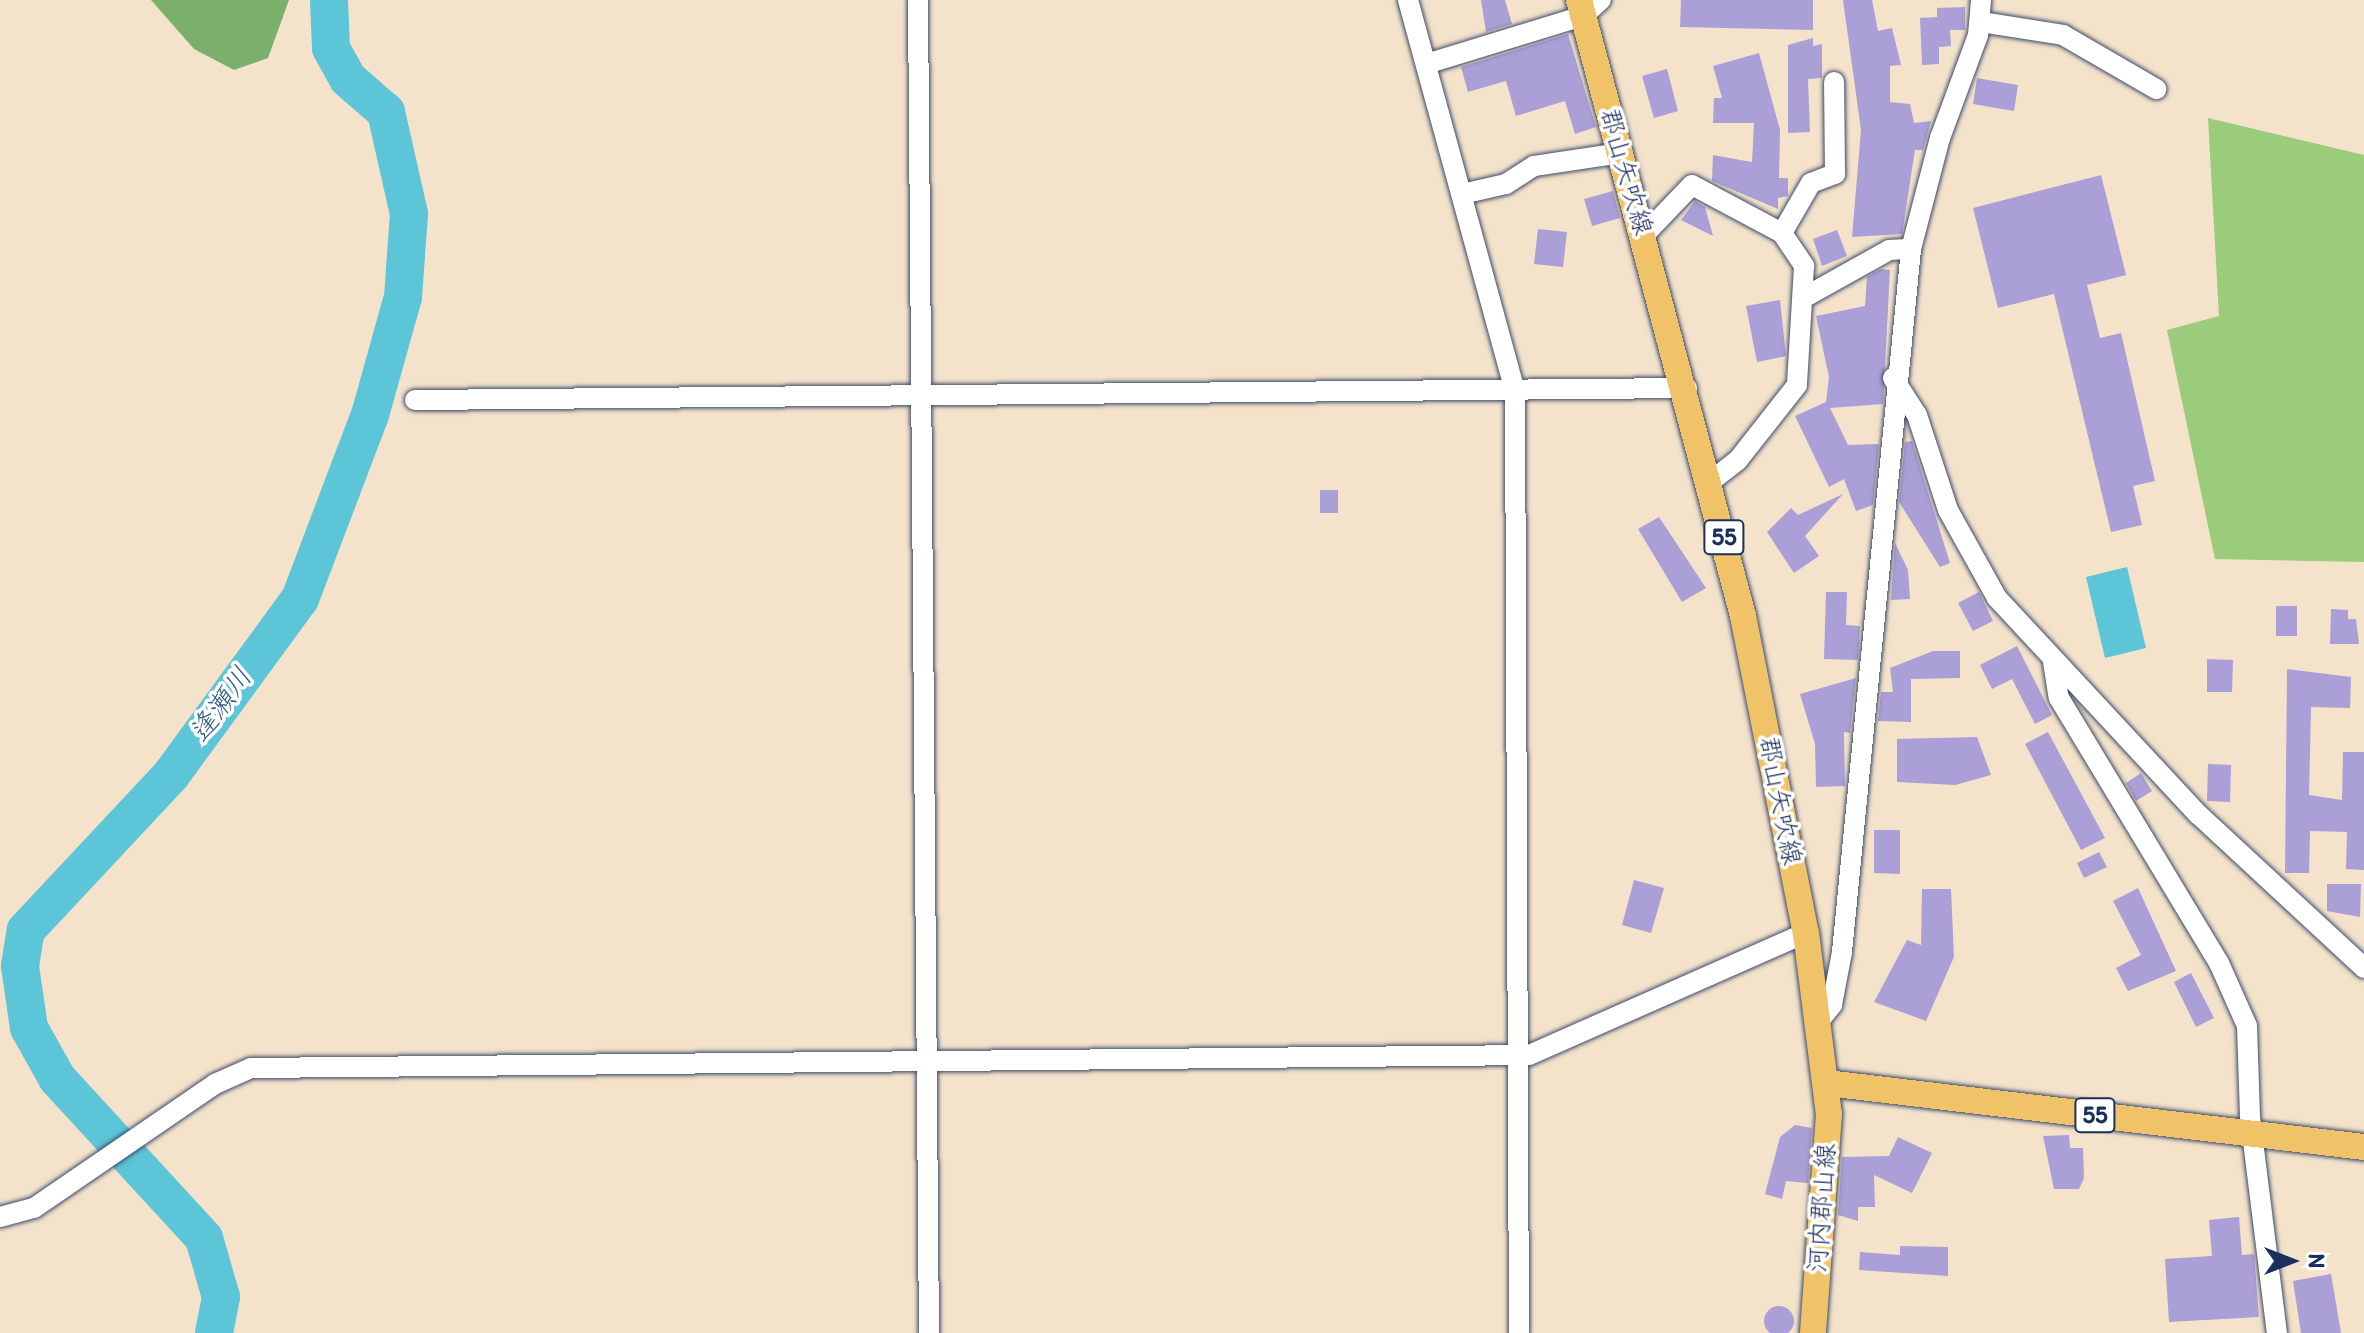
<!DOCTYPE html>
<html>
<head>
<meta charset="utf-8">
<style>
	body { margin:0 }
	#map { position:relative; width:2364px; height:1333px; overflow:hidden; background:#f4e3ca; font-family:Itim,"Klee One",sans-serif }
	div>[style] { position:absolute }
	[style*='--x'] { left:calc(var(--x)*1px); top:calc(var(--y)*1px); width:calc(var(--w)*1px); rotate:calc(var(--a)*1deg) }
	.green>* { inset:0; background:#9acc7c }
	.forest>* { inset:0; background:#7bb06c }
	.water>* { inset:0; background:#5cc5d8 }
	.river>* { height:38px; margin:-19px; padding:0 19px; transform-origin:19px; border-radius:19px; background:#5cc5d8 }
	.building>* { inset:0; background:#aa9fd6 }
	.round { border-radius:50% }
	.roads { filter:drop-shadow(0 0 2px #3c4a6e) drop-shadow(0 0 2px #3c4a6e) }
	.minor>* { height:20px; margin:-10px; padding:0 10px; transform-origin:10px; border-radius:10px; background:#fff }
	.major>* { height:26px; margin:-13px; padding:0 13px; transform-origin:13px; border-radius:13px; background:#f1c369 }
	span { translate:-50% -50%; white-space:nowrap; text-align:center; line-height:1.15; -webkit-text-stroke:7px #fff; paint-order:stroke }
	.shield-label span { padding:2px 6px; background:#fff; border:2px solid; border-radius:6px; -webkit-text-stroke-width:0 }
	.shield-label { font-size:24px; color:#1b2f5e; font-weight:700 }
	.street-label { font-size:26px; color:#1b2f5e }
	.water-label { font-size:28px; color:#2e5c83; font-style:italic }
	.north { position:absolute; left:2252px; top:1221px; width:80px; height:80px; -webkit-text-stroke:6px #fff; paint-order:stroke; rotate:90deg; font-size:22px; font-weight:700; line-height:32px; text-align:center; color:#1b2f5e }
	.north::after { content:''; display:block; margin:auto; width:28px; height:36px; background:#1b2f5e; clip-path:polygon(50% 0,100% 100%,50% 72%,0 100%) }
</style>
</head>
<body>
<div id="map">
	<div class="green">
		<i style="clip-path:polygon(2208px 118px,2364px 155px,2364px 562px,2215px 559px,2167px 330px,2219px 316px)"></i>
	</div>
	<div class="forest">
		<i style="clip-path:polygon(151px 0,289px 0,268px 58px,234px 70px,194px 49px)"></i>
	</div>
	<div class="water">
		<i style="clip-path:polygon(2127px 567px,2146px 648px,2105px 658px,2086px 577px)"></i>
	</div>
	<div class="river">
		<i style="--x:214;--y:1333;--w:37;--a:-79"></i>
		<i style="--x:221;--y:1297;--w:61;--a:-106.1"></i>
		<i style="--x:204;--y:1238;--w:217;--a:-132.6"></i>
		<i style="--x:57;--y:1078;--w:57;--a:-119.2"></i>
		<i style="--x:29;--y:1028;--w:63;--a:-98.3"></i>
		<i style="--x:20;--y:966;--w:36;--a:-81"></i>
		<i style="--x:26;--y:930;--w:212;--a:-46.9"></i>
		<i style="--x:171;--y:775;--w:218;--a:-53.8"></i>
		<i style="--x:300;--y:599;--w:197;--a:-69.2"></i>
		<i style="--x:370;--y:415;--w:123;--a:-74.4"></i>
		<i style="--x:403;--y:297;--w:83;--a:-85.9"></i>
		<i style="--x:409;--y:214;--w:105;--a:-102.7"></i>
		<i style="--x:386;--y:112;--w:50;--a:-139"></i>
		<i style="--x:348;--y:79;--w:35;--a:-119"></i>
		<i style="--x:331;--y:48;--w:48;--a:-92.4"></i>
	</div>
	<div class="building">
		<i style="clip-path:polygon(1481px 0,1505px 0,1512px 24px,1486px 32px)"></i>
		<i style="clip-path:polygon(1681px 0,1813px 0,1813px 30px,1680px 27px)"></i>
		<i style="clip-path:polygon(1843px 0,1872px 0,1878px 31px,1892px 28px,1901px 65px,1890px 66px,1890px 102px,1910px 104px,1914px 123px,1931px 121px,1923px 150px,1915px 150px,1902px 234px,1852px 237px,1861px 130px)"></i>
		<i style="clip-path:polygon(1965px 7px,1965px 30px,1950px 30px,1951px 46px,1939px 47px,1939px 64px,1922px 65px,1920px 18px,1937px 17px,1937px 8px)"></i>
		<i style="clip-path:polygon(1568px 34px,1596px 127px,1575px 134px,1565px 101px,1516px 116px,1506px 81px,1468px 92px,1461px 67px)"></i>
		<i style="clip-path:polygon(1813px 38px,1813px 46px,1822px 44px,1822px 78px,1808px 79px,1810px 132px,1788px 133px,1788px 45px)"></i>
		<i style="clip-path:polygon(1759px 53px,1780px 130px,1779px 178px,1788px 178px,1788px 196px,1778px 198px,1778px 209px,1712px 181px,1713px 155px,1752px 162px,1754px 123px,1713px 123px,1714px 98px,1722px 98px,1713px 66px)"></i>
		<i style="clip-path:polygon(1667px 69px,1678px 111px,1654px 118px,1642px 76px)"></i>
		<i style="clip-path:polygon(1977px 78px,2018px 85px,2014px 111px,1973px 104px)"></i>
		<i style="clip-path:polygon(2101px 175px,2126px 275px,2087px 285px,2100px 338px,2121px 333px,2155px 481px,2133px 486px,2142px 525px,2111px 532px,2054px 294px,1998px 308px,1973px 208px)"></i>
		<i style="clip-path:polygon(1613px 191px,1620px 218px,1592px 226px,1584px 199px)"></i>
		<i style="clip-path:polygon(1695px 201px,1705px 207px,1713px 236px,1681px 220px)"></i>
		<i style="clip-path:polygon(1538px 229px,1567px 232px,1563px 267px,1534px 264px)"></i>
		<i style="clip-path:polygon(1837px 230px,1847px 256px,1822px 266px,1813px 239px)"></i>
		<i style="clip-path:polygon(1881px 269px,1890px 270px,1883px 404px,1830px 408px,1848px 445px,1879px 444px,1873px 505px,1856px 511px,1844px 479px,1829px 487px,1795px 416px,1826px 402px,1829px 377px,1816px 316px,1865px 306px,1867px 277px)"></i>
		<i style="clip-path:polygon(1780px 300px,1786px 356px,1757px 362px,1746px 306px)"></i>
		<i style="clip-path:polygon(1912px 441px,1950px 563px,1940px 567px,1899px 502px,1905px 442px)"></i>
		<i style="clip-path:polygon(1320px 490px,1338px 490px,1338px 513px,1320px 513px)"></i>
		<i style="clip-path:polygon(1843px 494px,1805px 536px,1819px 556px,1794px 573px,1767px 532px,1791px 508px,1798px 515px)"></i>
		<i style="clip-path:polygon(1659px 517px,1706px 588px,1682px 602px,1638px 529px)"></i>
		<i style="clip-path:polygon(1895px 543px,1908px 570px,1910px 599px,1891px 600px)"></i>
		<i style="clip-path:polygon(1826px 592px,1847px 592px,1846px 625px,1860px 626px,1858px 660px,1824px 659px)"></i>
		<i style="clip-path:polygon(1979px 592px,1993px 621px,1973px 631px,1958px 603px)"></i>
		<i style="clip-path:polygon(2276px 606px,2297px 606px,2297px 636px,2276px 636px)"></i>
		<i style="clip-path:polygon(2331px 609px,2348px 610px,2348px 619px,2356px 619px,2359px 644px,2330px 644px)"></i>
		<i style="clip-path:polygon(2017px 646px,2052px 715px,2035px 724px,2012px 679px,1992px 689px,1980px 665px)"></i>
		<i style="clip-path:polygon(1933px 651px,1960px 651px,1960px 678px,1911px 679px,1911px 722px,1878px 721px,1881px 692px,1893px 692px,1890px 668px)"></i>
		<i style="clip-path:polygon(2207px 659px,2233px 660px,2232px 692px,2207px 692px)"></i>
		<i style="clip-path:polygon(2287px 669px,2351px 677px,2350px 708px,2311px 707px,2309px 795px,2342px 800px,2343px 752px,2364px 752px,2364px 870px,2346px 869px,2347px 832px,2310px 831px,2309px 873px,2285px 873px)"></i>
		<i style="clip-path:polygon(1856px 678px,1850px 733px,1844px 732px,1845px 786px,1816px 787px,1815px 744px,1800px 694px)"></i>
		<i style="clip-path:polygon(2048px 732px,2105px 838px,2081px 850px,2025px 744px)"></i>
		<i style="clip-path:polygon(1977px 737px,1991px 775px,1955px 785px,1897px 782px,1897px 739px)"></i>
		<i style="clip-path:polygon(2208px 764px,2231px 765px,2230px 802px,2207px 801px)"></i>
		<i style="clip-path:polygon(2141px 773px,2152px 791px,2136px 801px,2126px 783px)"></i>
		<i style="clip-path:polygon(1874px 830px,1900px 830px,1900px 874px,1874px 873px)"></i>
		<i style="clip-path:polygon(2099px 852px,2107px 867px,2084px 878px,2077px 863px)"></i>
		<i style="clip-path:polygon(1634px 880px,1664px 888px,1651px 933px,1622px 925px)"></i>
		<i style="clip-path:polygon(2327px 884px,2361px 884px,2360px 917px,2327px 911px)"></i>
		<i style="clip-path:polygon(2138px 888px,2176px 971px,2128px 991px,2116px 968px,2141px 955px,2113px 901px)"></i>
		<i style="clip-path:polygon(1922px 889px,1951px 889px,1954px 957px,1926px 1021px,1874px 1002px,1907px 940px,1921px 945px)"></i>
		<i style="clip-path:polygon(2191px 973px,2214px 1018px,2196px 1027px,2174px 982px)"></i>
		<i style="clip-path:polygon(1795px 1125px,1812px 1128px,1808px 1183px,1786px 1181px,1782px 1199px,1765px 1194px,1780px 1137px)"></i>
		<i style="clip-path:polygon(2069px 1135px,2070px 1148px,2083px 1148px,2084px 1178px,2079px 1189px,2054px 1189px,2043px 1136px)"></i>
		<i style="clip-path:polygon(1898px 1137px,1932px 1153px,1912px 1193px,1874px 1175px,1875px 1207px,1858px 1207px,1858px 1221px,1838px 1215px,1842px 1157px,1889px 1156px)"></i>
		<i style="clip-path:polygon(2239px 1217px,2242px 1255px,2254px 1254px,2259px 1317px,2169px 1322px,2165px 1259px,2212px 1256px,2209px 1220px)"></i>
		<i style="clip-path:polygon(1900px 1246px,1948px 1247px,1948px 1276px,1859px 1270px,1860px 1252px,1900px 1255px)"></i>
		<i style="clip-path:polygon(2331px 1274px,2341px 1333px,2301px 1333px,2293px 1281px)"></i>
		<i class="round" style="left:1764px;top:1306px;width:30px;height:30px"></i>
	</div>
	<div class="roads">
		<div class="minor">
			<i style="--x:918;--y:0;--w:1333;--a:89.53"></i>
			<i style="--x:1408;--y:0;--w:406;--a:74.7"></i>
			<i style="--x:1515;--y:392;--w:941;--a:89.76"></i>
			<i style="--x:1981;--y:22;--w:83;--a:9"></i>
			<i style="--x:2063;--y:35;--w:108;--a:30.1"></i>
			<i style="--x:1426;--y:64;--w:164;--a:-17"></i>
			<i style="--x:1583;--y:16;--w:24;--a:-42"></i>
			<i style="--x:1462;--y:194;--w:45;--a:-12.8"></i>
			<i style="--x:1506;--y:184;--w:33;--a:-33"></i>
			<i style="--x:1534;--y:166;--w:88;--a:-8.5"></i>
			<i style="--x:1782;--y:233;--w:58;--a:-59.9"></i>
			<i style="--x:1811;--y:183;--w:26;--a:-21"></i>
			<i style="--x:1835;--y:174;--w:92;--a:-90.6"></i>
			<i style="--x:1644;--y:235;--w:69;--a:-46.2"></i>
			<i style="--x:1692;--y:185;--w:102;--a:28.1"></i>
			<i style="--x:1782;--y:233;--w:40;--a:56"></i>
			<i style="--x:1804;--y:266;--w:119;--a:93.4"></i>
			<i style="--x:1797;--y:385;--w:95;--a:128.2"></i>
			<i style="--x:1738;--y:460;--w:36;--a:142"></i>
			<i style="--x:1805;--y:297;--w:96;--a:-29.2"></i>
			<i style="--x:1889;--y:250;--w:22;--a:-3"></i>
			<i style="--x:1893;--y:378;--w:44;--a:57"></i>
			<i style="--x:1917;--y:415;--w:100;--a:71.9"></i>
			<i style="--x:1948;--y:510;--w:101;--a:60.9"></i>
			<i style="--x:1997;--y:598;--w:296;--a:47.1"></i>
			<i style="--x:2199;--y:815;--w:225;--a:42.8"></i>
			<i style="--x:415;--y:400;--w:1272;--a:-0.54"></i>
			<i style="--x:2053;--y:662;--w:36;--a:81"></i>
			<i style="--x:2059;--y:698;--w:310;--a:58.9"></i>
			<i style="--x:2219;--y:963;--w:69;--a:66"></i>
			<i style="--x:2247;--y:1026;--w:91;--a:88.1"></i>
			<i style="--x:2250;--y:1117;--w:218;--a:82.9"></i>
			<i style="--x:1819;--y:1021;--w:21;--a:-51"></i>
			<i style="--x:1832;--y:1005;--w:54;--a:-79.3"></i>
			<i style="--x:1842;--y:952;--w:706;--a:-84.39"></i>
			<i style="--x:1911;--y:249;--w:115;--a:-75.4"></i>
			<i style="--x:1940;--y:138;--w:110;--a:-69.7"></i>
			<i style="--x:1978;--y:35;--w:35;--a:-85"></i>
			<i style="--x:0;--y:1217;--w:35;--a:-15"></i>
			<i style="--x:34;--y:1208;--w:219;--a:-34.4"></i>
			<i style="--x:215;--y:1084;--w:39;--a:-24"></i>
			<i style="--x:251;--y:1068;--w:1278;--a:-0.58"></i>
			<i style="--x:1529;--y:1055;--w:303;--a:-23.8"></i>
		</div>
		<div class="major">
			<i style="--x:1579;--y:0;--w:637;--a:75.09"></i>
			<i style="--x:1743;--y:616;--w:323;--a:78.8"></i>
			<i style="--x:1806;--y:933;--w:182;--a:82.8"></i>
			<i style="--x:1829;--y:1114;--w:220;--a:94.2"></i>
			<i style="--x:1827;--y:1083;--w:541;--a:6.8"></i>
		</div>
	</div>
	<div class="shield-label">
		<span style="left:1724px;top:537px">55</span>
		<span style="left:2095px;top:1115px">55</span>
	</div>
	<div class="street-label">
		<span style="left:1626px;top:172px;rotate:74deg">郡山矢吹線</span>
		<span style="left:1780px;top:801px;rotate:79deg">郡山矢吹線</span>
		<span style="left:1822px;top:1208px;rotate:-86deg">河内郡山線</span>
	</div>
	<div class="water-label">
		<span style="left:220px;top:704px;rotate:-54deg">逢瀬川</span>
	</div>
	<div class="north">N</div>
</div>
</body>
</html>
